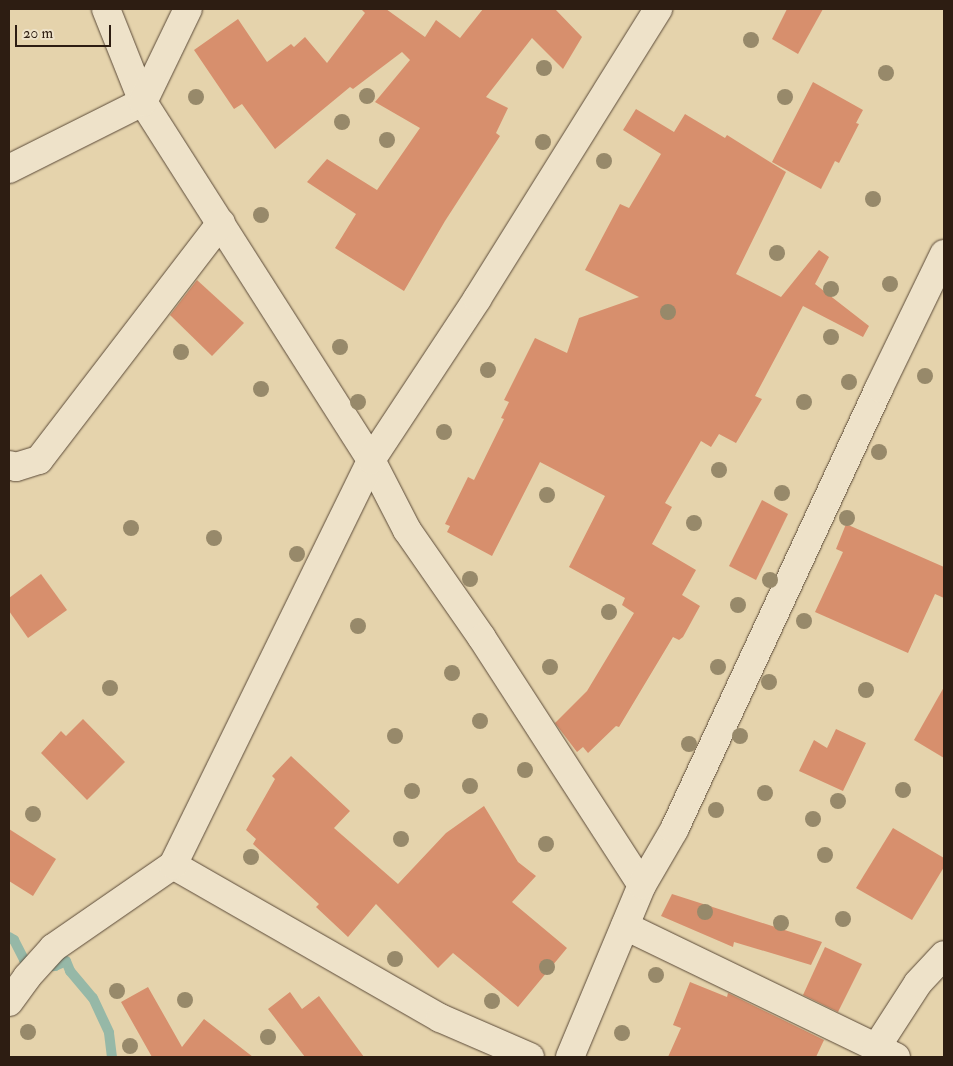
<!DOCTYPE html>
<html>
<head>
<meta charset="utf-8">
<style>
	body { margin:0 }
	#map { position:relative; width:953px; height:1066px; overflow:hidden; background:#e5d3ac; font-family:"IM FELL Double Pica",serif }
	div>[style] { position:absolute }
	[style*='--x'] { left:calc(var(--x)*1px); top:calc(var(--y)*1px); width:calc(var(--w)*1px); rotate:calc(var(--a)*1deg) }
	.stream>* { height:10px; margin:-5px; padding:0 5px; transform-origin:5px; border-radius:5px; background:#96b8a7 }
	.building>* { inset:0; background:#d78f6d }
	.roads { filter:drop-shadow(0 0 1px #5b4a38) drop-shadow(0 0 1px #5b4a38) }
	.street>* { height:28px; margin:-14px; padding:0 14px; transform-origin:14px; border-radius:14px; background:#eee2c9 }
	.trees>* { width:16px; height:16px; margin:-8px; border-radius:50%; background:#97896a }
	span { translate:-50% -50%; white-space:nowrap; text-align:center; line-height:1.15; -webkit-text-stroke:4.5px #eee2c9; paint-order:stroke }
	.frame { position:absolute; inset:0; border:10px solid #2d1d12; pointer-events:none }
	.scale { position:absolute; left:15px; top:25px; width:96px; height:22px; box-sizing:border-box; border:2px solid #2d1d12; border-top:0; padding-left:6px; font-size:15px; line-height:18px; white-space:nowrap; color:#2d1d12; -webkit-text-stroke:4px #eee2c9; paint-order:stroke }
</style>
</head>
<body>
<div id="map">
	<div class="stream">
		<i style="--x:9;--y:937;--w:6;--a:31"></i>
		<i style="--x:14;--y:940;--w:22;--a:63"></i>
		<i style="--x:24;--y:960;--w:15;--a:28"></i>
		<i style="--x:37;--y:967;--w:18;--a:-3"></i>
		<i style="--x:55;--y:966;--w:12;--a:-24"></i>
		<i style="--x:66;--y:961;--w:11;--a:68"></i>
		<i style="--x:70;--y:971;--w:35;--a:50"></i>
		<i style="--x:93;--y:998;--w:38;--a:65"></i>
		<i style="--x:109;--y:1033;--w:24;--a:83"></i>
	</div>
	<div class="building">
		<i style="clip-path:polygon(361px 9px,386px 9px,425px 37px,436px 20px,460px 38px,483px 9px,555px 9px,582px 37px,563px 69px,532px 38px,486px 97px,508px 108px,496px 133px,500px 136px,445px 221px,404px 291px,335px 248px,356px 214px,307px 182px,327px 159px,377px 190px,420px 128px,375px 102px,410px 60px,402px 52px,353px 89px,350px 87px,275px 149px,242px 104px,234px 109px,194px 50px,238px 19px,267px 62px,291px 44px,294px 47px,305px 37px,327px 63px,365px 13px)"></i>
		<i style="clip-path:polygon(787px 9px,823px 9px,798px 54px,772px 39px)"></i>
		<i style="clip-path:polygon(813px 82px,863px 110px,856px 123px,859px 124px,839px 163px,835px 161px,821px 189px,772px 162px)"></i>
		<i style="clip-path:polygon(636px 109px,674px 132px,685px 114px,725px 138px,727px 135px,786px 172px,736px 274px,781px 297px,819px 250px,829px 257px,815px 284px,869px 326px,863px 337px,803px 306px,755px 396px,762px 399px,736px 443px,719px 434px,711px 447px,701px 441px,665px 503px,672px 507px,652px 544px,696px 570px,682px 595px,700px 606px,683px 637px,679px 640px,673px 637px,619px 727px,616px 726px,588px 753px,583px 747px,577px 752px,555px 723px,587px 691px,634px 613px,622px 605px,625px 598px,569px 567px,605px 496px,540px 462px,492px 556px,447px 532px,450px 526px,445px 524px,468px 477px,474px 480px,504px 419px,501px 418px,509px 402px,504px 400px,535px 338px,567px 353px,579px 318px,639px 297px,585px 270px,620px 204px,629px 208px,661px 154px,623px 130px)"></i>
		<i style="clip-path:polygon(197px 280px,244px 323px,212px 356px,170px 315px)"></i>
		<i style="clip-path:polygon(762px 500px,788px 514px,756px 580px,729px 566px)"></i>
		<i style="clip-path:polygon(846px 524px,944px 567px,944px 598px,935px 594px,908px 653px,815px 612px,843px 552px,836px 549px)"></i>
		<i style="clip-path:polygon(41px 574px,67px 610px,28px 638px,9px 611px,9px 598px)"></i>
		<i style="clip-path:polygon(944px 687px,944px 758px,914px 740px)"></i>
		<i style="clip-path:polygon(83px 719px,125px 762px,87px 800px,41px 753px,61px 731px,66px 736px)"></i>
		<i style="clip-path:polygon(836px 729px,866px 743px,843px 791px,799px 771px,814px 740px,827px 748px)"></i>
		<i style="clip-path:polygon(291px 756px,350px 811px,334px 828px,398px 884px,446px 833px,484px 806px,518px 862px,536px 876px,512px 902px,567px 948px,518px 1007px,453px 953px,438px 968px,376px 904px,348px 937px,316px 907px,319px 904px,253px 844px,256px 839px,246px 830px,275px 779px,272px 776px)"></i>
		<i style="clip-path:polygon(893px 828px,944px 858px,944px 867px,912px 920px,856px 888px)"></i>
		<i style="clip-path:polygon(9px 829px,56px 859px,33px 896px,9px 881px)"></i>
		<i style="clip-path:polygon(672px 894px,822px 942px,811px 965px,734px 942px,733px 947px,661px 916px)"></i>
		<i style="clip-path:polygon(825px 947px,862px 964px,838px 1012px,803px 995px)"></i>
		<i style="clip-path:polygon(690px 982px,727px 997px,728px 993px,824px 1040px,816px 1057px,668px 1057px,681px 1028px,673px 1025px)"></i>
		<i style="clip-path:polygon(148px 987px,182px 1047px,204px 1019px,253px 1057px,152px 1057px,121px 1002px)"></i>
		<i style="clip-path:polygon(290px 992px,302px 1009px,319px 996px,364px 1057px,305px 1057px,268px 1009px)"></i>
	</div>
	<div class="roads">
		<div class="street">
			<i style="--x:106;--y:9;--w:100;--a:68.3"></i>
			<i style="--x:143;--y:102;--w:424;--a:57.5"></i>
			<i style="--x:371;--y:460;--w:79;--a:62.8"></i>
			<i style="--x:407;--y:530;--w:131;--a:55.2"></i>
			<i style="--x:482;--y:638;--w:294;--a:57.1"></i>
			<i style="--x:9;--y:169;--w:150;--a:-26.6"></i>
			<i style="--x:143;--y:102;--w:103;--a:-64.2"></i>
			<i style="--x:9;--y:465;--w:7;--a:16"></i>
			<i style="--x:16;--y:467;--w:24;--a:-17"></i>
			<i style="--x:39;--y:460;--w:299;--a:-52.5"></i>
			<i style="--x:173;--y:865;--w:308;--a:29.8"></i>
			<i style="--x:440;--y:1018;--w:98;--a:23.4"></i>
			<i style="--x:625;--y:926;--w:301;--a:25.8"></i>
			<i style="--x:9;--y:1002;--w:31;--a:-54"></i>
			<i style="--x:27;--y:977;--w:39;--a:-48"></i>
			<i style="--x:53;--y:948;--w:146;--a:-34.7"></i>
			<i style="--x:173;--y:865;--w:451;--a:-63.9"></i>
			<i style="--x:371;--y:460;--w:193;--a:-56.6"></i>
			<i style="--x:477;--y:299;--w:342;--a:-58"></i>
			<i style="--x:876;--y:1048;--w:77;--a:-57.1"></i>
			<i style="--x:918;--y:983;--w:38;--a:-47"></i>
			<i style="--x:570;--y:1057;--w:186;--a:-67.3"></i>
			<i style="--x:642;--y:885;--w:64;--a:-59.8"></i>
			<i style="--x:674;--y:830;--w:487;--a:-65.1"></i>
			<i style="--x:879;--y:388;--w:149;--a:-64.1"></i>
		</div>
	</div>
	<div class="trees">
		<i style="left:751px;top:40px"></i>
		<i style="left:544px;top:68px"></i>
		<i style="left:886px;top:73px"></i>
		<i style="left:367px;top:96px"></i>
		<i style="left:196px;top:97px"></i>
		<i style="left:785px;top:97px"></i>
		<i style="left:342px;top:122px"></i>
		<i style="left:387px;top:140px"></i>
		<i style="left:543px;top:142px"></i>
		<i style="left:604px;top:161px"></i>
		<i style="left:873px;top:199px"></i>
		<i style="left:261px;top:215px"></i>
		<i style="left:777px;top:253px"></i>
		<i style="left:890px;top:284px"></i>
		<i style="left:831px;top:289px"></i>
		<i style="left:668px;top:312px"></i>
		<i style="left:831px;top:337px"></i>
		<i style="left:340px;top:347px"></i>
		<i style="left:181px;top:352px"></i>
		<i style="left:488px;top:370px"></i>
		<i style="left:925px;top:376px"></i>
		<i style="left:849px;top:382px"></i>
		<i style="left:261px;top:389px"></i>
		<i style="left:358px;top:402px"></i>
		<i style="left:804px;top:402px"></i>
		<i style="left:444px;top:432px"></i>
		<i style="left:879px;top:452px"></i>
		<i style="left:719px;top:470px"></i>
		<i style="left:782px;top:493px"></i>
		<i style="left:547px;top:495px"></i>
		<i style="left:847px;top:518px"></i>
		<i style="left:694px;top:523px"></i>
		<i style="left:131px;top:528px"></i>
		<i style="left:214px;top:538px"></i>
		<i style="left:297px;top:554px"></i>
		<i style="left:470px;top:579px"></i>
		<i style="left:770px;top:580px"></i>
		<i style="left:738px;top:605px"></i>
		<i style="left:609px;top:612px"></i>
		<i style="left:804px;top:621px"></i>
		<i style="left:358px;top:626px"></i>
		<i style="left:550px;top:667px"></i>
		<i style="left:718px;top:667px"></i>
		<i style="left:452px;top:673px"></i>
		<i style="left:769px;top:682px"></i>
		<i style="left:110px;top:688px"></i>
		<i style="left:866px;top:690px"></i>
		<i style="left:480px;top:721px"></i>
		<i style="left:395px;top:736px"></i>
		<i style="left:740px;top:736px"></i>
		<i style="left:689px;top:744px"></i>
		<i style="left:525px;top:770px"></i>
		<i style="left:470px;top:786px"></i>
		<i style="left:903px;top:790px"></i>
		<i style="left:412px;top:791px"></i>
		<i style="left:765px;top:793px"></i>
		<i style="left:838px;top:801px"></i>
		<i style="left:716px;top:810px"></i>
		<i style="left:33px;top:814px"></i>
		<i style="left:813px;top:819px"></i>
		<i style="left:401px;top:839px"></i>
		<i style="left:546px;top:844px"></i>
		<i style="left:825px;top:855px"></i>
		<i style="left:251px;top:857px"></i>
		<i style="left:705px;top:912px"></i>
		<i style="left:843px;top:919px"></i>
		<i style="left:781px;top:923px"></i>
		<i style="left:395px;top:959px"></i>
		<i style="left:547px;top:967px"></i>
		<i style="left:656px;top:975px"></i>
		<i style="left:117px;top:991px"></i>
		<i style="left:185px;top:1000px"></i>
		<i style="left:492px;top:1001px"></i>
		<i style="left:28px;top:1032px"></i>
		<i style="left:622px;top:1033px"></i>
		<i style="left:268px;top:1037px"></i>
		<i style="left:130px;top:1046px"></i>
	</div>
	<div class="frame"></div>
	<div class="scale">20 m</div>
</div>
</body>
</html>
